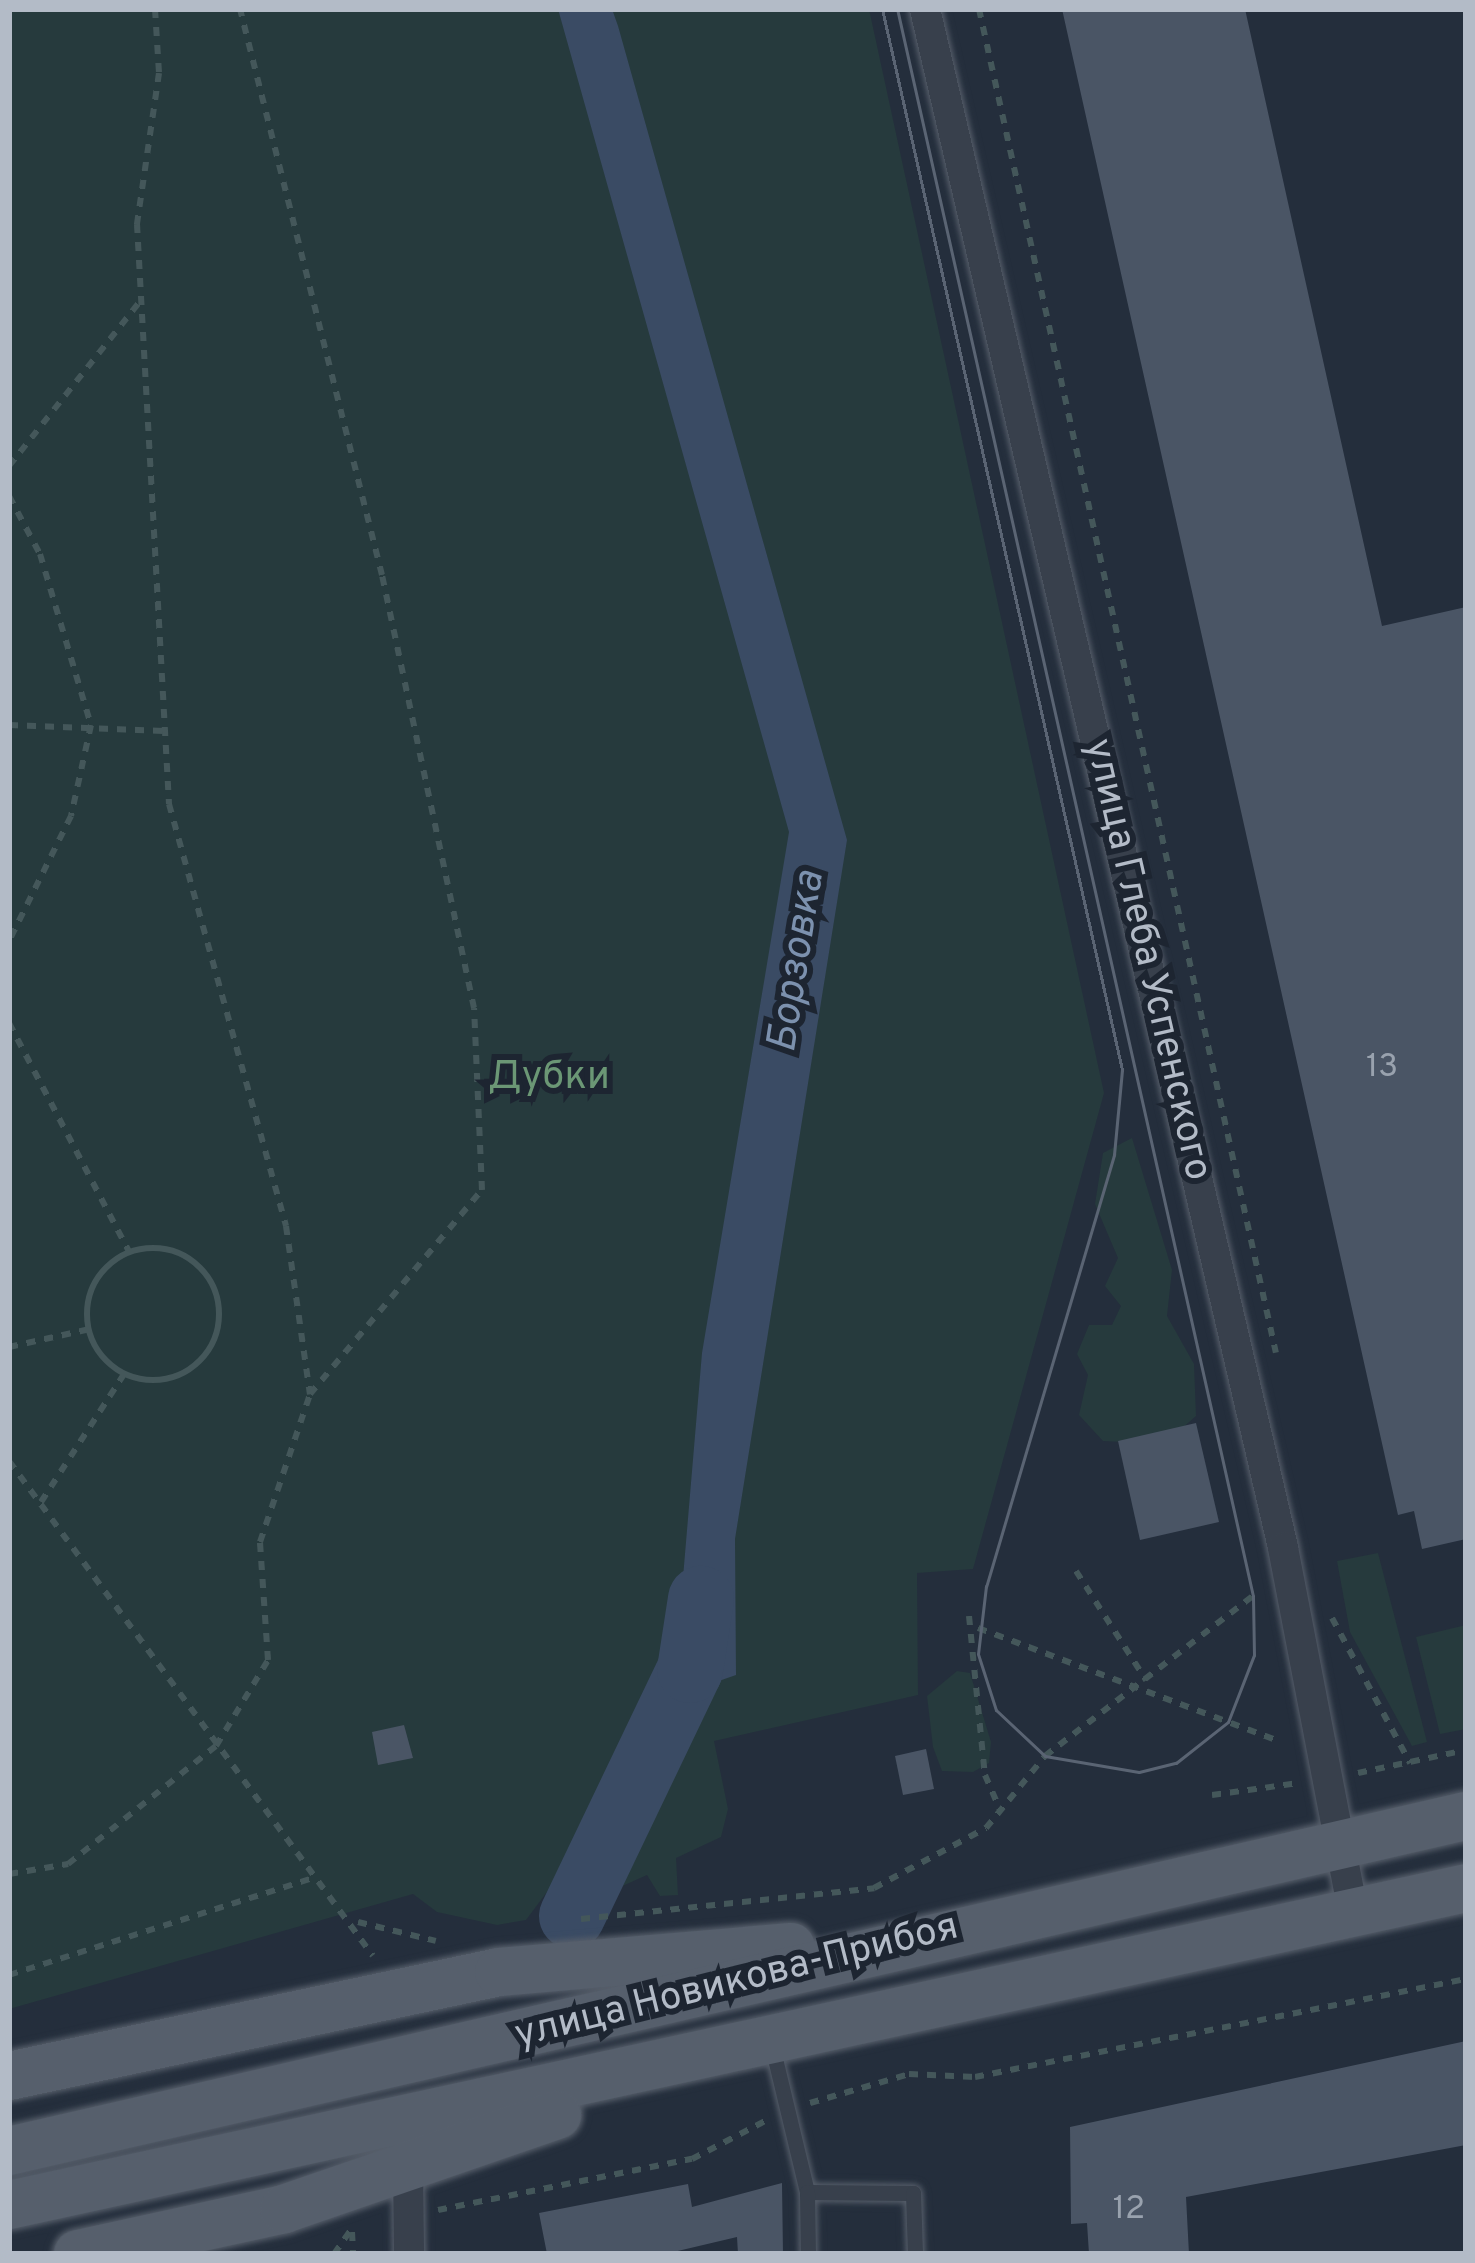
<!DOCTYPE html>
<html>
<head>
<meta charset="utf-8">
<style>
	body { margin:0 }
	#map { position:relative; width:1475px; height:2263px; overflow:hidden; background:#242e3c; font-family:Overpass,sans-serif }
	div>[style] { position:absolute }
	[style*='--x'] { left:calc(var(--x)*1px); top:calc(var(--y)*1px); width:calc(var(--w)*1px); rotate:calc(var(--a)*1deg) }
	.green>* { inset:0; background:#263a3d }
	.water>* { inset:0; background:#3a4b64 }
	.river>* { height:66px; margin:-33px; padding:0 33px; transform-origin:33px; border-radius:33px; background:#3a4b64 }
	.building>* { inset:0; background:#4a5565 }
	.path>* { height:6px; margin-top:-3px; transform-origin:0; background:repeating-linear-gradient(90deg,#44575a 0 9px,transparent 0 18px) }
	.path>.ring { margin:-3px; padding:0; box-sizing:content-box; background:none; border:6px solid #44575a; border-radius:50% }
	.roads { filter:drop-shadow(0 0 3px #565e6a) drop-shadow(0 0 3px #565e6a) }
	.lane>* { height:15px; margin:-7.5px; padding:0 7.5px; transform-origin:7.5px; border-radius:7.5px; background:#38404c }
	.street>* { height:30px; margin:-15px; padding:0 15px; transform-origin:15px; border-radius:15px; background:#38404c }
	.primary>* { height:48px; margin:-24px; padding:0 24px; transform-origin:24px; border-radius:24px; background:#565f6c }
	.tram>* { height:3px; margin:-1.5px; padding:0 1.5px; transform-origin:1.5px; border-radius:1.5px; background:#5a6473 }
	span { translate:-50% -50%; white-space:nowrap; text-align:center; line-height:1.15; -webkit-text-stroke:12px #1d2531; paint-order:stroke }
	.number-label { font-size:33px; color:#99a2ae }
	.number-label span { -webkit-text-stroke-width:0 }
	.street-label { font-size:39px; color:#b3bbc7 }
	.park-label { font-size:39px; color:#6b9775 }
	.water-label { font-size:42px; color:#7c91ae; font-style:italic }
	.frame { position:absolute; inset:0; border:12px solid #b3bbc7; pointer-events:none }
</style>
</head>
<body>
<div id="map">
	<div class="green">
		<i style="clip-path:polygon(9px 9px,869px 9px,1104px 1093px,973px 1569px,917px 1573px,918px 1695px,714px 1741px,728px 1809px,721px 1837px,676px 1858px,678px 1895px,660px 1896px,647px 1875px,580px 1905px,553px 1884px,526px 1920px,497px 1925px,437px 1912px,413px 1894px,9px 2009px)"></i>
		<i style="clip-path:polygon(1132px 1138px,1172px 1270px,1167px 1316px,1194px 1364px,1196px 1416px,1164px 1444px,1103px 1441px,1079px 1415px,1088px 1375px,1077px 1354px,1089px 1325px,1112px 1325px,1121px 1306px,1105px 1286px,1118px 1258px,1095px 1204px,1103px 1153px)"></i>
		<i style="clip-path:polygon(1378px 1553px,1427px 1742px,1412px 1746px,1350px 1632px,1337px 1561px)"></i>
		<i style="clip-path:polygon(1466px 1625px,1466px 1729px,1440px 1734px,1416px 1637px)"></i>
		<i style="clip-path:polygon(957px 1671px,970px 1673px,991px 1742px,989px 1763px,973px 1772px,942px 1771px,933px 1747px,927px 1696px)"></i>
	</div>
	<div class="water">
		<i style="clip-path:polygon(558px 9px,612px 9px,618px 26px,847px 840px,735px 1539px,736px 1675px,693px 1690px,674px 1684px,702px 1353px,789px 832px)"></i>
	</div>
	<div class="river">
		<i style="--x:572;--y:1916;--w:273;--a:-64.4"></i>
		<i style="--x:690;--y:1670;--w:72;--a:-81.2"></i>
	</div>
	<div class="building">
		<i style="clip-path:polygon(1062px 9px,1245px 9px,1382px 626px,1466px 607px,1466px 1539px,1422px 1549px,1414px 1511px,1398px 1515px)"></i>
		<i style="clip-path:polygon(1196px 1423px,1219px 1522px,1140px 1540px,1118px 1441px)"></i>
		<i style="clip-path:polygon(404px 1725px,413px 1758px,378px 1765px,372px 1732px)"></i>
		<i style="clip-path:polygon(926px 1749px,934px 1789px,903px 1795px,895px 1756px)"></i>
		<i style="clip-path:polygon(1466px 2041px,1466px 2145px,1186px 2197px,1189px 2254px,1089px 2254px,1087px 2223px,1071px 2224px,1070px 2127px)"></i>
		<i style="clip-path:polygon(782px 2183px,783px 2254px,738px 2254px,737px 2237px,665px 2254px,547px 2254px,539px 2213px,688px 2184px,692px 2207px)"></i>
	</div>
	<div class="path">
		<i style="--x:155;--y:9;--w:64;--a:86.4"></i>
		<i style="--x:159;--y:73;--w:153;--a:98.3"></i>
		<i style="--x:137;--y:224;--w:581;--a:86.84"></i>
		<i style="--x:169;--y:804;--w:438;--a:74.5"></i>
		<i style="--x:286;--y:1226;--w:170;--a:81.9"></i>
		<i style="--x:979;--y:9;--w:1376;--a:77.54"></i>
		<i style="--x:9;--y:466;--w:212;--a:-51.5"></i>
		<i style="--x:9;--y:496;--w:66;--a:61.9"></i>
		<i style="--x:40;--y:554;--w:178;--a:73.4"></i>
		<i style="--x:91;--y:725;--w:93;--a:102.4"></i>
		<i style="--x:71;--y:816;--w:140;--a:116.4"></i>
		<i style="--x:9;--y:725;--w:155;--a:2.2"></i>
		<i style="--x:9;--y:1023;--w:260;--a:62.3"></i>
		<i class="ring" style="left:87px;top:1248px;width:126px;height:126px"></i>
		<i style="--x:9;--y:1347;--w:83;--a:-12.5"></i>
		<i style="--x:9;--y:1461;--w:614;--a:53.67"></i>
		<i style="--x:41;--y:1502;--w:153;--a:-57"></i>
		<i style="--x:1076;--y:1571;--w:130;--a:57.3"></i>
		<i style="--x:969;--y:1616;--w:160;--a:84.3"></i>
		<i style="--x:985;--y:1775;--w:40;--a:66.6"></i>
		<i style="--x:1332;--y:1618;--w:165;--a:61.7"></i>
		<i style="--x:978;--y:1628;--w:316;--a:20.6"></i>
		<i style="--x:1358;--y:1773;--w:110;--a:-12"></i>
		<i style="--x:1212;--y:1795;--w:87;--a:-7.9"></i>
		<i style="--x:9;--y:1874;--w:60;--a:-9.6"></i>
		<i style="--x:68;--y:1864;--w:189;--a:-38.6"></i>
		<i style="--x:216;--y:1746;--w:100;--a:-58.8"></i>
		<i style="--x:268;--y:1660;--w:118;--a:-93.9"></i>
		<i style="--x:260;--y:1542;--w:156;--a:-71.3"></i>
		<i style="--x:310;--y:1394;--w:267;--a:-49.9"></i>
		<i style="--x:482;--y:1190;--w:182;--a:-92.5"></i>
		<i style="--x:474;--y:1008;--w:443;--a:-102"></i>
		<i style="--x:382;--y:575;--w:584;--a:-104.08"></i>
		<i style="--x:581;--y:1919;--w:295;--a:-6"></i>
		<i style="--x:874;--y:1888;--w:127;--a:-28.2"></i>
		<i style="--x:986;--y:1828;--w:93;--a:-50.7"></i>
		<i style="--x:1045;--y:1756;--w:262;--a:-37.6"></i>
		<i style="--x:358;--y:1922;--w:80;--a:13.7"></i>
		<i style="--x:9;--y:1975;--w:319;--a:-17.7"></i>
		<i style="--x:810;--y:2103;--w:103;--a:-16.3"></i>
		<i style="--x:909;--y:2074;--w:66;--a:2.6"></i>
		<i style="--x:975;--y:2077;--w:501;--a:-11.29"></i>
		<i style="--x:438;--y:2210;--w:259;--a:-11.4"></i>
		<i style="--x:692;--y:2159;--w:82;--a:-27.5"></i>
		<i style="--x:352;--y:2232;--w:22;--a:87"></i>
		<i style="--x:334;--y:2254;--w:28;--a:-55"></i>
	</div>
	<div class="roads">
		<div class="lane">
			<i style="--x:772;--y:2046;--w:150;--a:76.5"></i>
			<i style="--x:807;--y:2192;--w:106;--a:0.5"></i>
			<i style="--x:913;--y:2193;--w:61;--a:88.1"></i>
			<i style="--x:807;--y:2192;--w:62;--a:89.1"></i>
		</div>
		<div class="street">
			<i style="--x:925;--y:9;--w:1580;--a:76.9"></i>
			<i style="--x:1283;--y:1548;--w:372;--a:79.1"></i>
			<i style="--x:408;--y:2168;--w:86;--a:89.3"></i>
		</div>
		<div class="primary">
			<i style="--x:9;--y:2076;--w:501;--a:-11.98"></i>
			<i style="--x:499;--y:1972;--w:293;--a:-4.9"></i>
			<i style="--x:9;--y:2151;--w:1495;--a:-12.95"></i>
			<i style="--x:9;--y:2205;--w:1491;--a:-12.27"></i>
			<i style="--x:78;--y:2254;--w:211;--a:-12.3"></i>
			<i style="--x:284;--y:2209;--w:289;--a:-19"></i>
		</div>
	</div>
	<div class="tram">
		<i style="--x:882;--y:9;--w:1088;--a:77.25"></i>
		<i style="--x:1122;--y:1070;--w:85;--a:95.4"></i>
		<i style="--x:1114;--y:1155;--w:450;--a:106.5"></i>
		<i style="--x:986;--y:1586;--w:68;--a:96.7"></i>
		<i style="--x:978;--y:1654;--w:59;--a:72.2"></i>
		<i style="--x:996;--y:1710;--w:67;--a:43.2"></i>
		<i style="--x:1045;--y:1756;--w:95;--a:9.7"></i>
		<i style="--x:1139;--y:1772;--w:38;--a:-14"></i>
		<i style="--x:1176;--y:1763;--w:66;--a:-38.3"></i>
		<i style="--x:1228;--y:1722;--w:72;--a:-68.8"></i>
		<i style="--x:1254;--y:1655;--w:59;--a:-91"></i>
		<i style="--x:1253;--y:1596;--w:1626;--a:-102.64"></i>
	</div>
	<div class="number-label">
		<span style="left:1382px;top:1069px">13</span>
		<span style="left:1129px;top:2211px">12</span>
	</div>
	<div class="street-label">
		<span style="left:1146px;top:960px;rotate:77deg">улица Глеба Успенского</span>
		<span style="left:737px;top:1983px;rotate:-14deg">улица Новикова-Прибоя</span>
	</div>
	<div class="park-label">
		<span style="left:549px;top:1079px">Дубки</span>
	</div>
	<div class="water-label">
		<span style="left:798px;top:962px;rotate:-81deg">Борзовка</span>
	</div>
	<div class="frame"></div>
</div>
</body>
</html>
